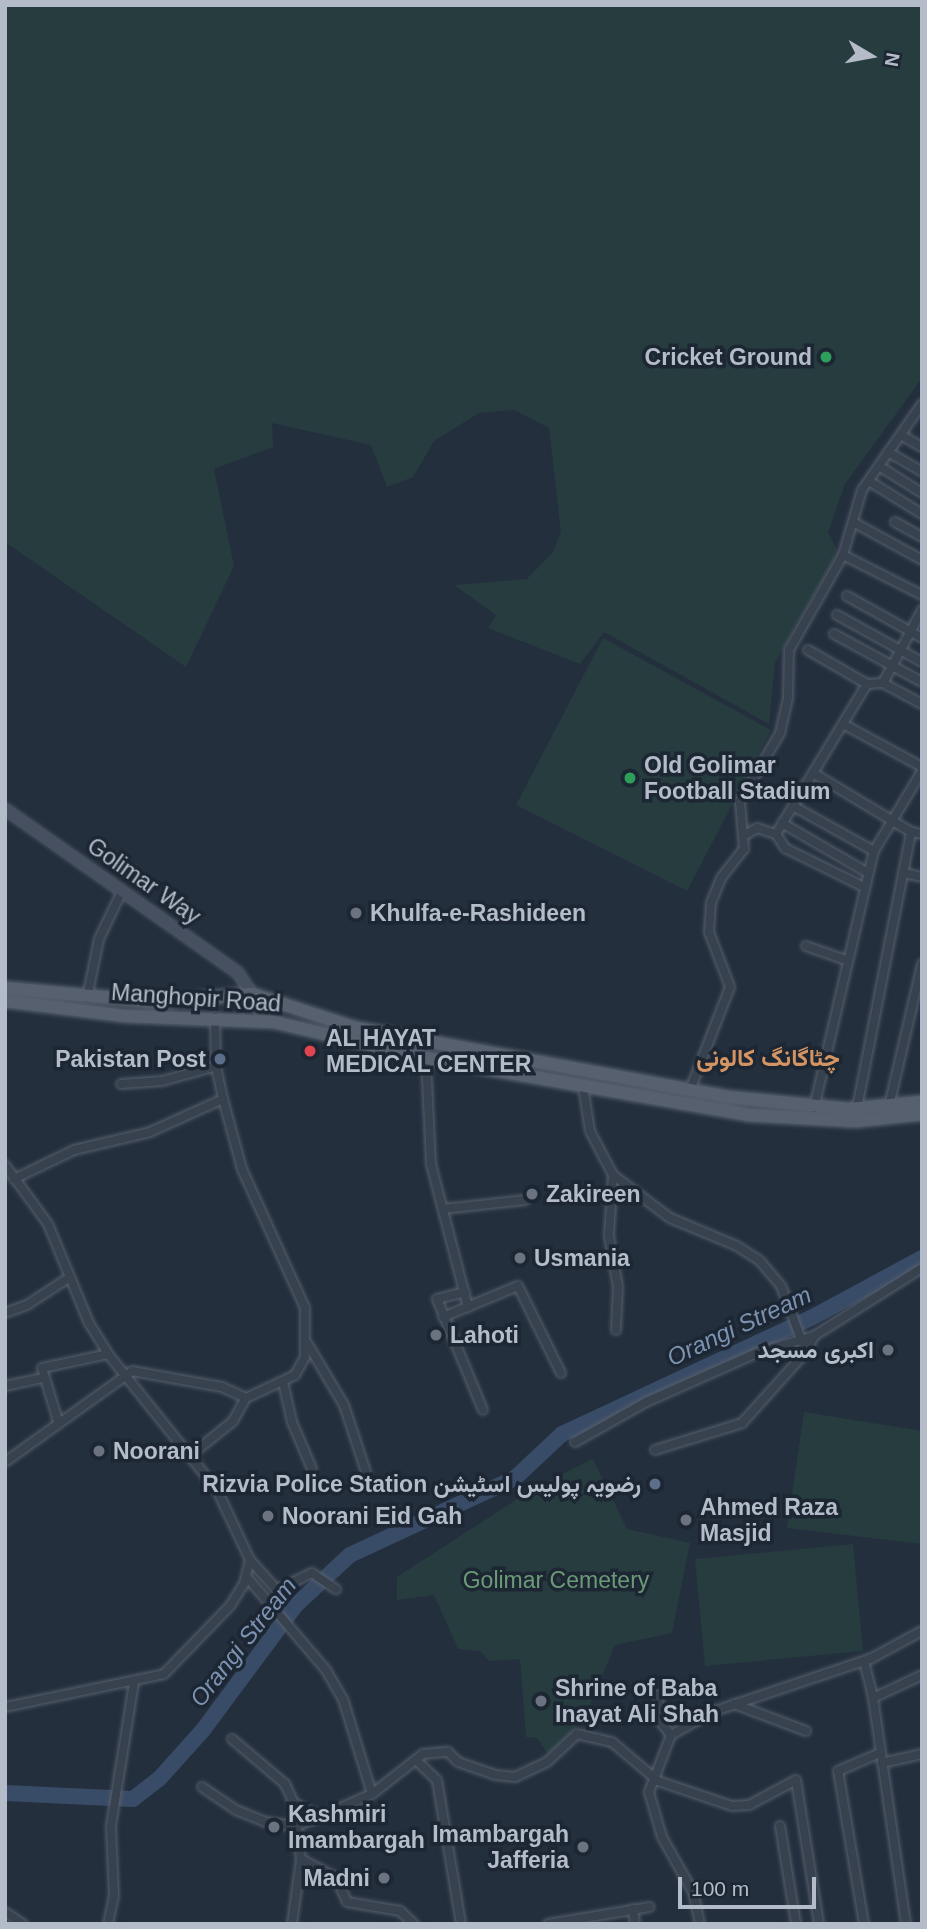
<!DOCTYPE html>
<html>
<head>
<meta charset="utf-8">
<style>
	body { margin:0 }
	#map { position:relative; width:927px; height:1929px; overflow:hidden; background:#242f3e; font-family:Arial,Vazirmatn,sans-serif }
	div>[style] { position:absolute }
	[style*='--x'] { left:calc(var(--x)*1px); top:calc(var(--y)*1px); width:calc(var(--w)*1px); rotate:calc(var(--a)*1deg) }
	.green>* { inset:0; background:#263c3f }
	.river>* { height:16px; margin:-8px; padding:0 8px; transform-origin:8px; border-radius:8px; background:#394c67 }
	.roads { filter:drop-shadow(0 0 2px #565f6c) drop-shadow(0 0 2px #565f6c) }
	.minor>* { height:8px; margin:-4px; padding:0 4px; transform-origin:4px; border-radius:4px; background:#38414e }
	.secondary>* { height:10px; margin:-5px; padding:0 5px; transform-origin:5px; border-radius:5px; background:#465061 }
	.primary>* { height:12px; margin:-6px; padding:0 6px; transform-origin:6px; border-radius:6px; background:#56606e }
	.dots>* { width:19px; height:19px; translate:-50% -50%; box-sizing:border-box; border:4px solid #1d2633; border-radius:50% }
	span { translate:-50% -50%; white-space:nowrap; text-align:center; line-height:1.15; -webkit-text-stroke:7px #1d2633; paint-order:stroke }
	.poi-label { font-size:23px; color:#b4bcc9; font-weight:700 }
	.right { translate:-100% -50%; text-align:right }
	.left { translate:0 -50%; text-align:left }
	.street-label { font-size:23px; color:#b4bcc9 }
	.park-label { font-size:23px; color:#6b9a76 }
	.neighbourhood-label { font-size:24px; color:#d59563; font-weight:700 }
	.water-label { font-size:24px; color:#7c92b1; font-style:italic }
	.frame { position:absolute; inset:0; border:7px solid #b4bcc9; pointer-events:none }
	.north { position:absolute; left:836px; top:21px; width:70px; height:70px; -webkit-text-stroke:5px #1d2633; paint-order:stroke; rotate:100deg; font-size:19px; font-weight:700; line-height:28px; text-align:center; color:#b4bcc9 }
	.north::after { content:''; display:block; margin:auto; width:24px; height:32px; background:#b4bcc9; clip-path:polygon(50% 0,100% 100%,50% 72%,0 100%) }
	.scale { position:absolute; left:678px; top:1877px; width:138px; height:32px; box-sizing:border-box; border:4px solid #b4bcc9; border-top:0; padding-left:9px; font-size:21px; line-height:24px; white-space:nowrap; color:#b4bcc9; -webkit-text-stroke:5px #1d2633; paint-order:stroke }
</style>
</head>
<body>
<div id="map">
	<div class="green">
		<i style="clip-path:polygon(5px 5px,922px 5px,922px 378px,845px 484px,828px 532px,838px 552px,775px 662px,769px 724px,604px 632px,580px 664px,488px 628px,496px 615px,454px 585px,527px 579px,553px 552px,561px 532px,549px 428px,514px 410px,479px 413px,434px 441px,413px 477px,387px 487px,371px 445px,272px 423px,273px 447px,214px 469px,234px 566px,186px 667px,5px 542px)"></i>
		<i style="clip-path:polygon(603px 638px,771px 730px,687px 891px,516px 805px)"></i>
		<i style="clip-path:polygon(804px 1412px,922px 1431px,922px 1544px,787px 1528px)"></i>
		<i style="clip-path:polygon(593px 1459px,627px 1529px,690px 1543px,672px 1633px,615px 1645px,583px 1721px,548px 1754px,537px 1738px,526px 1737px,520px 1659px,489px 1661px,480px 1651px,458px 1649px,434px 1595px,397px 1600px,397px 1577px,539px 1485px)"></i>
		<i style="clip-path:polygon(853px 1544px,863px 1651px,705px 1666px,695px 1559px)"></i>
	</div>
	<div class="river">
		<i style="--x:5;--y:1793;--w:128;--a:2.7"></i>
		<i style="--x:133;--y:1799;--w:33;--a:-38"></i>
		<i style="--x:159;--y:1779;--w:66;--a:-48.1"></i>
		<i style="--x:203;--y:1730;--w:156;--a:-53.4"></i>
		<i style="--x:296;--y:1605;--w:74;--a:-42.8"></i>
		<i style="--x:350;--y:1555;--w:182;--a:-25"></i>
		<i style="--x:515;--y:1478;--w:64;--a:-43.1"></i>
		<i style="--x:562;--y:1434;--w:275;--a:-25"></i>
		<i style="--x:811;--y:1318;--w:126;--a:-28.4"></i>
	</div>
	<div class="roads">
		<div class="minor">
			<i style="--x:901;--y:435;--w:24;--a:30"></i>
			<i style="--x:888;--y:452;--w:39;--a:30"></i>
			<i style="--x:879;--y:466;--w:51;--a:32.1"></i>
			<i style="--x:869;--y:481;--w:62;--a:31.9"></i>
			<i style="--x:853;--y:522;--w:79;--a:28.8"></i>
			<i style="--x:895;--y:522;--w:31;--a:29"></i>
			<i style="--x:843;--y:555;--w:89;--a:26.9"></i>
			<i style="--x:847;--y:596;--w:86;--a:29.2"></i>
			<i style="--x:837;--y:615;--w:97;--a:28.9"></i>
			<i style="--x:834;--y:634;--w:100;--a:28.6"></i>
			<i style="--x:808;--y:650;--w:68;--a:30"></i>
			<i style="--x:867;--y:684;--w:16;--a:-4"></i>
			<i style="--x:883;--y:683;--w:83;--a:-61.9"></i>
			<i style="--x:883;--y:683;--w:44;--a:28.3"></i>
			<i style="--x:843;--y:724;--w:90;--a:28.6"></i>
			<i style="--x:813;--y:773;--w:114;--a:31"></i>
			<i style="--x:911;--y:832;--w:11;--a:10"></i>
			<i style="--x:793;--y:806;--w:93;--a:29.1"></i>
			<i style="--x:782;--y:823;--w:99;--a:30.2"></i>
			<i style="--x:776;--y:834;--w:17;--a:57"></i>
			<i style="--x:785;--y:848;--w:88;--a:26.3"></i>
			<i style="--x:745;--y:835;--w:14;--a:-30"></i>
			<i style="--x:757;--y:828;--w:20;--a:18"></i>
			<i style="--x:776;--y:834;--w:175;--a:-58.8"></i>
			<i style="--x:903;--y:873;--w:19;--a:12"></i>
			<i style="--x:806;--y:946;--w:42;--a:19.3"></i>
			<i style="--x:87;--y:998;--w:60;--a:-78.5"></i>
			<i style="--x:99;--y:939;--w:53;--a:-64.4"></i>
			<i style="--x:426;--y:1058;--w:106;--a:87.3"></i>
			<i style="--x:431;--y:1164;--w:148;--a:75.5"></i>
			<i style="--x:121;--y:1084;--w:41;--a:-4.2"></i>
			<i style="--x:162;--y:1081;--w:56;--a:-15.5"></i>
			<i style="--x:583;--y:1086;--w:46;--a:81.2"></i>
			<i style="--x:590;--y:1131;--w:50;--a:62.4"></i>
			<i style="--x:613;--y:1175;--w:71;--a:37"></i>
			<i style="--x:670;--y:1218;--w:73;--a:22.7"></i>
			<i style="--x:737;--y:1246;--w:27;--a:33"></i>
			<i style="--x:760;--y:1261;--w:33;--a:50"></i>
			<i style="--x:781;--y:1286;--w:71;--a:69.3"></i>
			<i style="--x:690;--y:1090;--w:110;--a:-68.8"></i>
			<i style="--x:730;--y:987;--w:59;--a:-110.9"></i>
			<i style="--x:709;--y:932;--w:29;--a:-86"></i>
			<i style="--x:711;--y:903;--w:27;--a:-68"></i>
			<i style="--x:721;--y:878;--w:37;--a:-52"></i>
			<i style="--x:744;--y:849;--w:48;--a:-94.8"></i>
			<i style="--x:740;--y:801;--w:79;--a:-59.5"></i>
			<i style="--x:780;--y:733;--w:37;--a:-77"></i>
			<i style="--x:788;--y:697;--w:47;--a:-88.8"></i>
			<i style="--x:789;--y:650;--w:109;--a:-60.4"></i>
			<i style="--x:843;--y:555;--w:68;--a:-73.7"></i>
			<i style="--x:862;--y:490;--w:105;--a:-55.1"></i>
			<i style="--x:889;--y:1106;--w:146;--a:-76.9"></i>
			<i style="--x:814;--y:1108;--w:264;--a:-76.9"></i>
			<i style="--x:874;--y:851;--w:93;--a:-59"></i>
			<i style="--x:857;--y:1108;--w:281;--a:-78.9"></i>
			<i style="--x:5;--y:1165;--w:73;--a:53.9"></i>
			<i style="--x:48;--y:1224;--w:107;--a:67.5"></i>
			<i style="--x:89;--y:1323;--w:36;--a:58"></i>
			<i style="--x:108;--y:1354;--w:174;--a:51.3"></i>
			<i style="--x:217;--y:1490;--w:77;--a:64.8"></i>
			<i style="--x:250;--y:1560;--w:40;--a:48"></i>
			<i style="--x:277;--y:1590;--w:39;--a:-26"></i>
			<i style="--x:312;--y:1573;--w:29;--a:34"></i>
			<i style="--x:613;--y:1175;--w:61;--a:93.8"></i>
			<i style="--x:609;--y:1236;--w:52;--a:80"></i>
			<i style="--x:618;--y:1287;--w:43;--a:92.7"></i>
			<i style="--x:14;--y:1179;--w:67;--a:-25.8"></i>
			<i style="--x:74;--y:1150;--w:78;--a:-13.3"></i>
			<i style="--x:150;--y:1132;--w:80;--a:-24.3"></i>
			<i style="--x:443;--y:1209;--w:83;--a:-6.2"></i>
			<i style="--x:465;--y:1292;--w:29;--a:166"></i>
			<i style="--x:437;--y:1299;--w:120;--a:67.5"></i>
			<i style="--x:5;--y:1313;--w:23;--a:-20"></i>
			<i style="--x:27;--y:1305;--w:51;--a:-33.1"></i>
			<i style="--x:443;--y:1317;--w:81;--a:-22.5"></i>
			<i style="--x:518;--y:1286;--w:97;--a:63.7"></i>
			<i style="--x:307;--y:1343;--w:72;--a:59.2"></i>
			<i style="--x:344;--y:1405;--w:71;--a:71.8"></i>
			<i style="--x:283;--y:1382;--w:41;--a:77.3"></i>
			<i style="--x:292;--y:1422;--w:51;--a:66.9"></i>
			<i style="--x:5;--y:1386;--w:39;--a:-12"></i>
			<i style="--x:58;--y:1421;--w:55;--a:-106.8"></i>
			<i style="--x:42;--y:1368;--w:67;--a:-12"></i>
			<i style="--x:575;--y:1442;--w:81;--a:-29.4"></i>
			<i style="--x:646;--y:1402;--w:124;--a:-23.9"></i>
			<i style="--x:759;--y:1352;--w:57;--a:-16.2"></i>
			<i style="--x:655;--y:1450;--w:91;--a:-17.2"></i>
			<i style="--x:742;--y:1423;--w:96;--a:-48"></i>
			<i style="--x:806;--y:1352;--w:18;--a:-63"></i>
			<i style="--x:814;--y:1336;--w:128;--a:-32.2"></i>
			<i style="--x:191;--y:1455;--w:54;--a:-39"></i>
			<i style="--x:233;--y:1421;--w:26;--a:-61"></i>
			<i style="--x:5;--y:1462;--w:156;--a:-35.6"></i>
			<i style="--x:132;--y:1371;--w:91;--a:10.1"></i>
			<i style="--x:222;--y:1387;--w:26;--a:25"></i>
			<i style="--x:246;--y:1398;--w:54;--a:-25.1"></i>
			<i style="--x:295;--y:1375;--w:21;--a:-61"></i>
			<i style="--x:305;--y:1357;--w:49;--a:-90"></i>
			<i style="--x:305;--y:1308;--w:153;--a:-114.4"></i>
			<i style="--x:242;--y:1169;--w:73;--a:-105.2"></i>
			<i style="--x:223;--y:1099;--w:34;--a:-102"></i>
			<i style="--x:216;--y:1066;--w:49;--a:-91.2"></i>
			<i style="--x:246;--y:1576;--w:123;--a:49.6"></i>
			<i style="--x:326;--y:1670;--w:34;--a:60"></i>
			<i style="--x:343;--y:1699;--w:99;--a:73"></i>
			<i style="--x:864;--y:1661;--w:38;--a:76"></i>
			<i style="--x:658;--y:1695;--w:26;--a:86"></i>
			<i style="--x:660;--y:1721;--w:18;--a:52"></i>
			<i style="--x:734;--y:1704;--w:77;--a:20.6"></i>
			<i style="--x:5;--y:1707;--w:162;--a:-11.7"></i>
			<i style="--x:164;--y:1674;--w:95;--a:-45.9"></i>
			<i style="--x:230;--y:1606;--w:26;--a:-58"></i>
			<i style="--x:244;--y:1584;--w:25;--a:-76"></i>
			<i style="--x:232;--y:1739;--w:70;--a:40.3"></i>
			<i style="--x:285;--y:1784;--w:21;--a:65"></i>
			<i style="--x:294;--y:1803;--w:56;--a:82.9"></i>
			<i style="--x:301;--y:1859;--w:40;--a:28"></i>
			<i style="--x:336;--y:1878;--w:26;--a:65"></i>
			<i style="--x:347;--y:1902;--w:54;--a:9.6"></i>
			<i style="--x:400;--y:1911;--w:19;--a:43"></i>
			<i style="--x:416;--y:1760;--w:29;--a:44"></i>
			<i style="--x:437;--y:1780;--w:146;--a:80.5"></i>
			<i style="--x:882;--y:1763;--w:41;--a:-12.7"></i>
			<i style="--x:202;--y:1787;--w:41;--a:34.1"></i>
			<i style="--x:236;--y:1810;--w:32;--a:22"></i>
			<i style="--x:266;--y:1822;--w:30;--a:8"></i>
			<i style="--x:296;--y:1826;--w:26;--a:-21"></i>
			<i style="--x:294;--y:1803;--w:30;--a:28"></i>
			<i style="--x:320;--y:1817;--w:57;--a:-23.9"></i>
			<i style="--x:372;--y:1794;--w:65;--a:-38.1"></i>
			<i style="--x:423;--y:1754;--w:25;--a:-5"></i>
			<i style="--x:448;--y:1752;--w:14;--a:45"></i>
			<i style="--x:458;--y:1762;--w:39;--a:19"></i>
			<i style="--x:495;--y:1775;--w:20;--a:6"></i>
			<i style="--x:515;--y:1777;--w:35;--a:-25"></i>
			<i style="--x:547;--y:1762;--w:41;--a:-43"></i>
			<i style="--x:577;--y:1734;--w:36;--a:13"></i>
			<i style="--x:612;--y:1742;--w:60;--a:40.3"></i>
			<i style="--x:658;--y:1781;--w:78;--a:18.7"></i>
			<i style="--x:732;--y:1806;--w:17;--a:-3"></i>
			<i style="--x:749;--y:1805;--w:53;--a:-28"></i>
			<i style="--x:796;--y:1780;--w:146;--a:80.9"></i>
			<i style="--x:780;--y:1826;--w:99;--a:80.7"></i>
			<i style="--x:633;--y:1909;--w:15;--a:82"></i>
			<i style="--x:5;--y:1912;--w:22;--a:34"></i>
			<i style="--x:108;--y:1924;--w:29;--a:-78"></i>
			<i style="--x:114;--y:1896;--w:70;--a:-92.5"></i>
			<i style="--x:111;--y:1826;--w:146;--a:-80.9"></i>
			<i style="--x:292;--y:1924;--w:66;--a:-82.1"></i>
			<i style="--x:548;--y:1924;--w:103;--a:-9.5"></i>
			<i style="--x:700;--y:1924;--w:33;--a:-102"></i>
			<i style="--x:693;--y:1892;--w:63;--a:-119.4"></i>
			<i style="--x:662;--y:1837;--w:47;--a:-106.1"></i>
			<i style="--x:649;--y:1792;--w:61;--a:-68.9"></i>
			<i style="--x:671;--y:1735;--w:47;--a:-29.3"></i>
			<i style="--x:712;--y:1712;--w:169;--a:-18.6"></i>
			<i style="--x:872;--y:1658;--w:57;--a:-28.4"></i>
			<i style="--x:864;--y:1924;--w:155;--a:-99.6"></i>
			<i style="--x:838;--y:1771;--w:46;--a:-23.2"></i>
			<i style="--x:906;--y:1924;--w:228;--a:-98.3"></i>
			<i style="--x:873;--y:1698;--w:54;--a:-25.1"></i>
		</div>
		<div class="secondary">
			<i style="--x:5;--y:809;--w:285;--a:35.1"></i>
			<i style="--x:238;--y:973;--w:25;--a:56"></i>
			<i style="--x:252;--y:994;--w:25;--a:97"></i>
		</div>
		<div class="primary">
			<i style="--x:5;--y:988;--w:152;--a:5.3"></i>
			<i style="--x:156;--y:1002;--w:96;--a:-4.8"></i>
			<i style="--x:252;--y:994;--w:109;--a:18.1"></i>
			<i style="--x:356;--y:1028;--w:378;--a:10.5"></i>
			<i style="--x:728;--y:1097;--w:121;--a:5.7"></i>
			<i style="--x:848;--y:1109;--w:74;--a:-5.4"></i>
			<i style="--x:5;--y:1001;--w:122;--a:7.1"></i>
			<i style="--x:126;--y:1016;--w:148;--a:2.3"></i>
			<i style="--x:274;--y:1022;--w:156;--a:13.3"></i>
			<i style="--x:426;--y:1058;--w:327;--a:10"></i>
			<i style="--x:748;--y:1115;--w:108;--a:3.2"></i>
			<i style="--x:856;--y:1121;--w:66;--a:-6.1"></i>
		</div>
	</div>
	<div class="dots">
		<i style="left:826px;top:357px;background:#2e9e5b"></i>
		<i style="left:630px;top:778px;background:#2e9e5b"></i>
		<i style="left:356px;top:913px;background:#6b7280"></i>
		<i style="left:310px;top:1051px;background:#e0444e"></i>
		<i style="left:220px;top:1059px;background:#5c6f8a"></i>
		<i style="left:532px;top:1194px;background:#6b7280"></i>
		<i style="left:520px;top:1258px;background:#6b7280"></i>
		<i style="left:436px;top:1335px;background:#6b7280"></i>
		<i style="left:888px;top:1350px;background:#6b7280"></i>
		<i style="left:99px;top:1451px;background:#6b7280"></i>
		<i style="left:655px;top:1484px;background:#5c6f8a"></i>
		<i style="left:268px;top:1516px;background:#6b7280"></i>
		<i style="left:686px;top:1520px;background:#6b7280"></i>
		<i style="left:541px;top:1701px;background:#6b7280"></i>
		<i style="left:274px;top:1827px;background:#6b7280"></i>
		<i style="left:583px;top:1847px;background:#6b7280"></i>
		<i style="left:384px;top:1878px;background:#6b7280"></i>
	</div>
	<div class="poi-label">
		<span class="right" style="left:812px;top:357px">Cricket Ground</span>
		<span class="left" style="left:644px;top:778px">Old Golimar<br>Football Stadium</span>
		<span class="left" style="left:370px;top:913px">Khulfa-e-Rashideen</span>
		<span class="left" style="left:326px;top:1051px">AL HAYAT<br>MEDICAL CENTER</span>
		<span class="right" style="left:206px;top:1059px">Pakistan Post</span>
		<span class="left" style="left:546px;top:1194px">Zakireen</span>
		<span class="left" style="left:534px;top:1258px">Usmania</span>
		<span class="left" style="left:450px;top:1335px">Lahoti</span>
		<span class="right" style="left:874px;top:1350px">اکبری مسجد</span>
		<span class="left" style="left:113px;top:1451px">Noorani</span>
		<span class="right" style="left:641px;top:1484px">Rizvia Police Station رضویہ پولیس اسٹیشن</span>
		<span class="left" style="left:700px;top:1520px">Ahmed Raza<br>Masjid</span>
		<span class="left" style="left:282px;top:1516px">Noorani Eid Gah</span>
		<span class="left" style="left:555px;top:1701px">Shrine of Baba<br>Inayat Ali Shah</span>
		<span class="left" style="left:288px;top:1827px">Kashmiri<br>Imambargah</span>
		<span class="right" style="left:569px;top:1847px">Imambargah<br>Jafferia</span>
		<span class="right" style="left:370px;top:1878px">Madni</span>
	</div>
	<div class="street-label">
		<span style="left:144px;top:881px;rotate:35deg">Golimar Way</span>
		<span style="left:196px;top:998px;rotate:4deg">Manghopir Road</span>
	</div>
	<div class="park-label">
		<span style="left:556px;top:1580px">Golimar Cemetery</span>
	</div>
	<div class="neighbourhood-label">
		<span style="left:768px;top:1058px">چٹاگانگ کالونی</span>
	</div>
	<div class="water-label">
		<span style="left:739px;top:1326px;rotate:-25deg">Orangi Stream</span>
		<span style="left:243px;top:1642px;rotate:-52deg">Orangi Stream</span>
	</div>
	<div class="frame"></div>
	<div class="north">N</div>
	<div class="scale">100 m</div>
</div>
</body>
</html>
